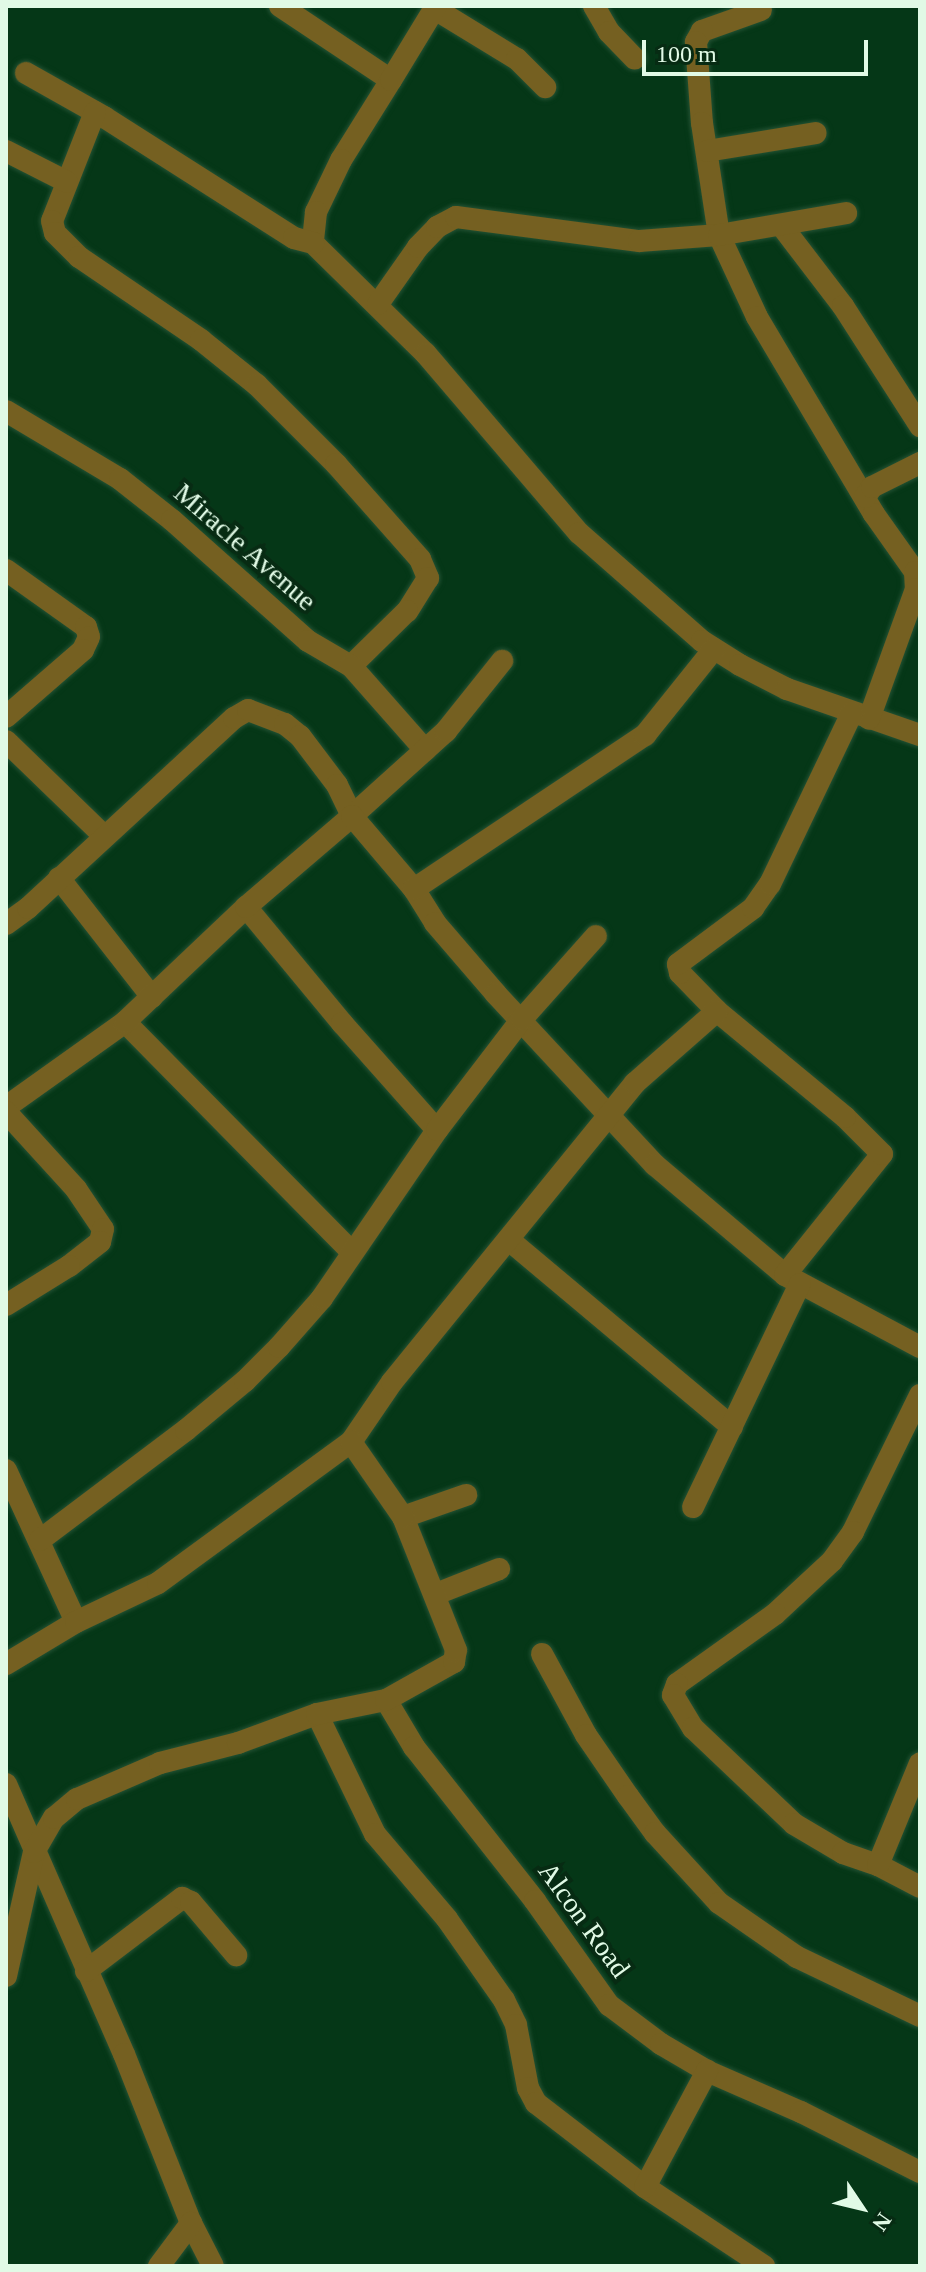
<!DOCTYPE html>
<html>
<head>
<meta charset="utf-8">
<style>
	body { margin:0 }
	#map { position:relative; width:926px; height:2272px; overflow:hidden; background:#053717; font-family:"Times New Roman",serif }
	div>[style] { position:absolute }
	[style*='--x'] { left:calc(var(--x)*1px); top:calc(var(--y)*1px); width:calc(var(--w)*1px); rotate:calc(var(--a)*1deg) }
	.roads { filter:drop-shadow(0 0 2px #245234) drop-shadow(0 0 2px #245234) }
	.minor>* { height:22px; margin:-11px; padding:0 11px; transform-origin:11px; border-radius:11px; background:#756021 }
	span { translate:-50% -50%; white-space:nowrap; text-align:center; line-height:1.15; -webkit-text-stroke:8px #072b13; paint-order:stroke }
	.street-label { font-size:28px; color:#e1fae6 }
	.frame { position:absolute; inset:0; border:8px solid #e1fae6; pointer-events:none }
	.north { position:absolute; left:822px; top:2168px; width:80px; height:80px; -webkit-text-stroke:6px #072b13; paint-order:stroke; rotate:125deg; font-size:22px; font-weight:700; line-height:32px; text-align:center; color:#e1fae6 }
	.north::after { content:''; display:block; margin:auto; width:28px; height:36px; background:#e1fae6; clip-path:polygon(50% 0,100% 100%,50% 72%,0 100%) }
	.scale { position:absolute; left:642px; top:40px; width:226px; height:36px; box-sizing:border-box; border:4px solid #e1fae6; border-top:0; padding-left:10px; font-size:24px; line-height:28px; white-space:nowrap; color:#e1fae6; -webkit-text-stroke:6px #072b13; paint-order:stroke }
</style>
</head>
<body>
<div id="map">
	<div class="roads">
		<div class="minor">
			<i style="--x:280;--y:6;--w:133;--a:33.7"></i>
			<i style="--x:391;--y:80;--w:94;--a:122"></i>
			<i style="--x:341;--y:160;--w:58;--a:115.7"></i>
			<i style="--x:316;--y:212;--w:31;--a:96"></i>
			<i style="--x:313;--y:243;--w:158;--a:44.5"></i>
			<i style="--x:426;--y:354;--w:235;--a:49.5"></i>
			<i style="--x:579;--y:533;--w:164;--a:41.3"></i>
			<i style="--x:702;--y:641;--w:45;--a:32.3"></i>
			<i style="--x:740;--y:665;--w:53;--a:27.1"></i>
			<i style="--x:787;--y:689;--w:141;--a:19.1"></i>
			<i style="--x:594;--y:6;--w:30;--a:60"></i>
			<i style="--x:609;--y:32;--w:37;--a:46"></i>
			<i style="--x:435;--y:9;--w:96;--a:31.4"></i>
			<i style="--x:517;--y:59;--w:40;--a:45"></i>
			<i style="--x:761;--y:10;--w:63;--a:160.4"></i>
			<i style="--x:702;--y:31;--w:13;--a:119"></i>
			<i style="--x:696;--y:42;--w:81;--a:85.8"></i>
			<i style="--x:702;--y:123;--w:113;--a:81.4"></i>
			<i style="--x:719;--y:235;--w:90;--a:65.1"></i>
			<i style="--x:757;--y:317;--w:229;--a:59.3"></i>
			<i style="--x:874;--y:514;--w:71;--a:54.7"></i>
			<i style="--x:915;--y:572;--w:17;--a:87"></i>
			<i style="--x:916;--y:589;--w:138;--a:109.9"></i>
			<i style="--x:26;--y:73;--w:90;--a:29.4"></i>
			<i style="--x:104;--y:117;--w:225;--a:32.5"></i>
			<i style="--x:294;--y:238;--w:20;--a:15"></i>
			<i style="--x:391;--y:80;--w:87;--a:-58.7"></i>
			<i style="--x:95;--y:112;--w:117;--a:111.5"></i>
			<i style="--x:52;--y:221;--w:12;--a:76"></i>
			<i style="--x:55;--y:233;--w:34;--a:45"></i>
			<i style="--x:79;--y:257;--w:148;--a:34.2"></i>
			<i style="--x:201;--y:340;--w:72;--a:38.8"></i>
			<i style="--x:257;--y:385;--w:112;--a:45"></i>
			<i style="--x:336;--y:464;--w:127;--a:48.5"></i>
			<i style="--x:420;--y:559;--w:21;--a:67"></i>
			<i style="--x:428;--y:578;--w:39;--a:122"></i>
			<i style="--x:407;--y:611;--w:78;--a:135.5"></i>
			<i style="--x:6;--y:151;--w:68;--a:26.9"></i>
			<i style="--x:707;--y:151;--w:110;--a:-9.4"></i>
			<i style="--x:781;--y:225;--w:102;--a:52.6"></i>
			<i style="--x:843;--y:306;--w:143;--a:57.3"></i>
			<i style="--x:378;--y:304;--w:70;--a:-54.9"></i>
			<i style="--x:418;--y:247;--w:28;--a:-46"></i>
			<i style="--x:437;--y:227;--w:21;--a:-28"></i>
			<i style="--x:456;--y:217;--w:185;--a:7.5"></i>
			<i style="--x:639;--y:241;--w:80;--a:-4.3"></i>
			<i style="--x:719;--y:235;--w:129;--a:-9.8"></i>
			<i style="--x:6;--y:411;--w:133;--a:30.8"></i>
			<i style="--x:120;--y:479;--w:66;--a:38.3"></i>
			<i style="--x:172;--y:520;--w:182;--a:41.7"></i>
			<i style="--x:308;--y:641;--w:50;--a:30.2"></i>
			<i style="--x:351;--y:666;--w:112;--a:48.6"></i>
			<i style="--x:865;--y:497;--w:12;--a:-55"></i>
			<i style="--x:872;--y:487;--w:54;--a:-26.6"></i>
			<i style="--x:6;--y:570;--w:98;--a:35.5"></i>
			<i style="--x:86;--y:627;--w:10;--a:73"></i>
			<i style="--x:89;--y:637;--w:14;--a:115"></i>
			<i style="--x:83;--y:650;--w:102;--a:139"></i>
			<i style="--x:6;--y:741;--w:136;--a:44.1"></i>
			<i style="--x:59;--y:878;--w:151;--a:52"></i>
			<i style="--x:414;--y:889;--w:40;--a:58"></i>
			<i style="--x:435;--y:923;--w:94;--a:49.3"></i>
			<i style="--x:496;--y:994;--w:233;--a:47.1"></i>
			<i style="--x:655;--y:1165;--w:170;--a:40.2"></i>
			<i style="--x:785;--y:1275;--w:153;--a:28.1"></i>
			<i style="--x:246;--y:907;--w:151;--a:50.4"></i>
			<i style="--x:342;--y:1023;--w:143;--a:48.4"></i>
			<i style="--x:6;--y:924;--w:27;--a:-36"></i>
			<i style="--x:28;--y:908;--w:280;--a:-42.7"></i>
			<i style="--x:234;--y:718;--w:16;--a:-30"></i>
			<i style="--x:248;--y:710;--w:40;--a:21"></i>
			<i style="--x:285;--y:724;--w:19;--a:39"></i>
			<i style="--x:300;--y:736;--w:61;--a:52.9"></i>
			<i style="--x:337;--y:785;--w:34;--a:64"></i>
			<i style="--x:352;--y:816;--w:127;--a:-42.1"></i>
			<i style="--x:446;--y:731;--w:90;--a:-51.3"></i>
			<i style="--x:125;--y:1022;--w:323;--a:45.4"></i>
			<i style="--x:6;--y:1107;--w:146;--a:-35.5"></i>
			<i style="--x:125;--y:1022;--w:167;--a:-43.5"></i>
			<i style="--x:246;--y:907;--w:140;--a:-40.6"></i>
			<i style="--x:352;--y:816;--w:96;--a:49.7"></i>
			<i style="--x:414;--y:889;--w:278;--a:-33.7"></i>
			<i style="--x:645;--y:735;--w:110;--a:-51.3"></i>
			<i style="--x:6;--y:1112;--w:104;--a:47.7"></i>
			<i style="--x:76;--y:1189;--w:48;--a:56"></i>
			<i style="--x:103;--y:1229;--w:13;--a:103"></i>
			<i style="--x:100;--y:1242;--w:39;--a:142"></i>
			<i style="--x:69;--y:1266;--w:74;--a:148.2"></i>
			<i style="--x:509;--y:1240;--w:291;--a:40"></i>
			<i style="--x:785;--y:1275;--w:155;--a:-51.3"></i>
			<i style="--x:882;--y:1154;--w:52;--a:-135"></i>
			<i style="--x:845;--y:1117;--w:166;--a:-140.4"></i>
			<i style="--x:717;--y:1011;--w:53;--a:-134.2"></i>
			<i style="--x:680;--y:973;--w:9;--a:-103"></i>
			<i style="--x:678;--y:964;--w:94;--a:-36.7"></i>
			<i style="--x:753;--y:908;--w:29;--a:-55"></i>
			<i style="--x:770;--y:884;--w:190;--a:-64.4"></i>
			<i style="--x:920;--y:1395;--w:153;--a:116.1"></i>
			<i style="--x:853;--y:1532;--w:36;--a:126"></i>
			<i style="--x:832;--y:1561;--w:78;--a:137.1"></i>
			<i style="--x:775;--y:1614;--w:120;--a:144.5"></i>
			<i style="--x:677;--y:1684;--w:12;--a:110"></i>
			<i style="--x:673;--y:1695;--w:39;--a:59"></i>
			<i style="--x:693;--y:1728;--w:139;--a:43.5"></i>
			<i style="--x:794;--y:1824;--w:57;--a:30.6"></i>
			<i style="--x:843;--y:1853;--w:37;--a:19"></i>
			<i style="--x:878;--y:1865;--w:47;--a:27.6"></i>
			<i style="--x:6;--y:1470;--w:167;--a:65.3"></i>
			<i style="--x:693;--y:1507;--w:247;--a:-64.4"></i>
			<i style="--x:403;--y:1517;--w:67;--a:-19.2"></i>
			<i style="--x:40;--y:1540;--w:183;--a:-37"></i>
			<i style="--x:186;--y:1430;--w:77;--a:-39.7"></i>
			<i style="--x:245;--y:1381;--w:48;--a:-45"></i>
			<i style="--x:279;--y:1347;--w:65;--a:-48.7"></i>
			<i style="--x:322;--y:1298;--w:204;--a:-55.6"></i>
			<i style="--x:437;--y:1130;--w:140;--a:-52.6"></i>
			<i style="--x:522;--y:1019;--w:111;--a:-48.3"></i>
			<i style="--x:436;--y:1594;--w:68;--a:-21.6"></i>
			<i style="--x:542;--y:1654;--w:92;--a:61.5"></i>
			<i style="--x:586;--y:1735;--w:74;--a:55.5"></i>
			<i style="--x:628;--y:1796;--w:46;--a:53.9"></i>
			<i style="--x:655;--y:1833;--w:95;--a:47.6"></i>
			<i style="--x:719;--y:1903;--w:95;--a:34.7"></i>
			<i style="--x:797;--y:1957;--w:136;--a:25.6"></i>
			<i style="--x:6;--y:1664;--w:82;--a:-31"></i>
			<i style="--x:76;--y:1622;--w:91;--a:-25.4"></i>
			<i style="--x:158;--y:1583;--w:239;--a:-36.2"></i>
			<i style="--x:351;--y:1442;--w:73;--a:-55.7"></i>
			<i style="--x:392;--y:1382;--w:385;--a:-50.9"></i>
			<i style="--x:635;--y:1083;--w:109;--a:-41.3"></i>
			<i style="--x:386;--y:1700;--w:55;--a:59.2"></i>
			<i style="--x:414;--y:1747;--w:196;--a:51.8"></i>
			<i style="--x:535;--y:1901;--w:128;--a:54.6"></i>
			<i style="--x:609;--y:2005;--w:65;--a:36.9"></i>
			<i style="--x:661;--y:2044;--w:53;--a:30.4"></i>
			<i style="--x:707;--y:2071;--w:103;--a:23.6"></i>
			<i style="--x:801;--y:2112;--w:133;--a:26.8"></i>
			<i style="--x:317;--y:1714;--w:133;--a:64.2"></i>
			<i style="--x:375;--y:1834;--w:111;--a:49.7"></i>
			<i style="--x:447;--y:1919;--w:99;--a:54.9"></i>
			<i style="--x:504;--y:2000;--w:28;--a:64"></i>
			<i style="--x:516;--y:2025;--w:64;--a:79.2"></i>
			<i style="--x:528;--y:2088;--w:17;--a:62"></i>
			<i style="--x:536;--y:2103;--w:138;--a:37.6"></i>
			<i style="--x:645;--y:2187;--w:143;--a:33.6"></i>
			<i style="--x:6;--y:1784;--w:295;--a:66.4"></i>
			<i style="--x:124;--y:2054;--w:182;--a:68.4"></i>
			<i style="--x:191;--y:2223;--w:48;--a:62.9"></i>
			<i style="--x:878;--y:1865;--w:110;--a:-67.6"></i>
			<i style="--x:86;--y:1971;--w:121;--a:-37.2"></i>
			<i style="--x:182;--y:1898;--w:10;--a:24"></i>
			<i style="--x:191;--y:1902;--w:70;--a:49.7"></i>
			<i style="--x:6;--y:1976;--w:127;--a:-77.3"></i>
			<i style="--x:34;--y:1852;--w:39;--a:-60"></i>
			<i style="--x:54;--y:1818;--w:30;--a:-40"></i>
			<i style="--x:77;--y:1799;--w:90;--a:-23.4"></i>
			<i style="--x:160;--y:1763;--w:81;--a:-14.4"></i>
			<i style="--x:238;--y:1743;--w:84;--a:-20.2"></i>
			<i style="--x:317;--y:1714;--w:70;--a:-11.5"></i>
			<i style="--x:386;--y:1700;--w:78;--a:-29.2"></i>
			<i style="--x:454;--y:1662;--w:12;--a:-81"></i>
			<i style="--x:456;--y:1650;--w:143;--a:-111.7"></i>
			<i style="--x:403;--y:1517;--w:91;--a:-124.7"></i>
			<i style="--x:645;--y:2187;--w:132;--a:-61.9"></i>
			<i style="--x:159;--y:2266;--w:54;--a:-53.3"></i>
		</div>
	</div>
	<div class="street-label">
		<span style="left:245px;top:547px;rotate:41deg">Miracle Avenue</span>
		<span style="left:584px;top:1920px;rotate:54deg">Alcon Road</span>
	</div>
	<div class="frame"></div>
	<div class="north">N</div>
	<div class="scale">100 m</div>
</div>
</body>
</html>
